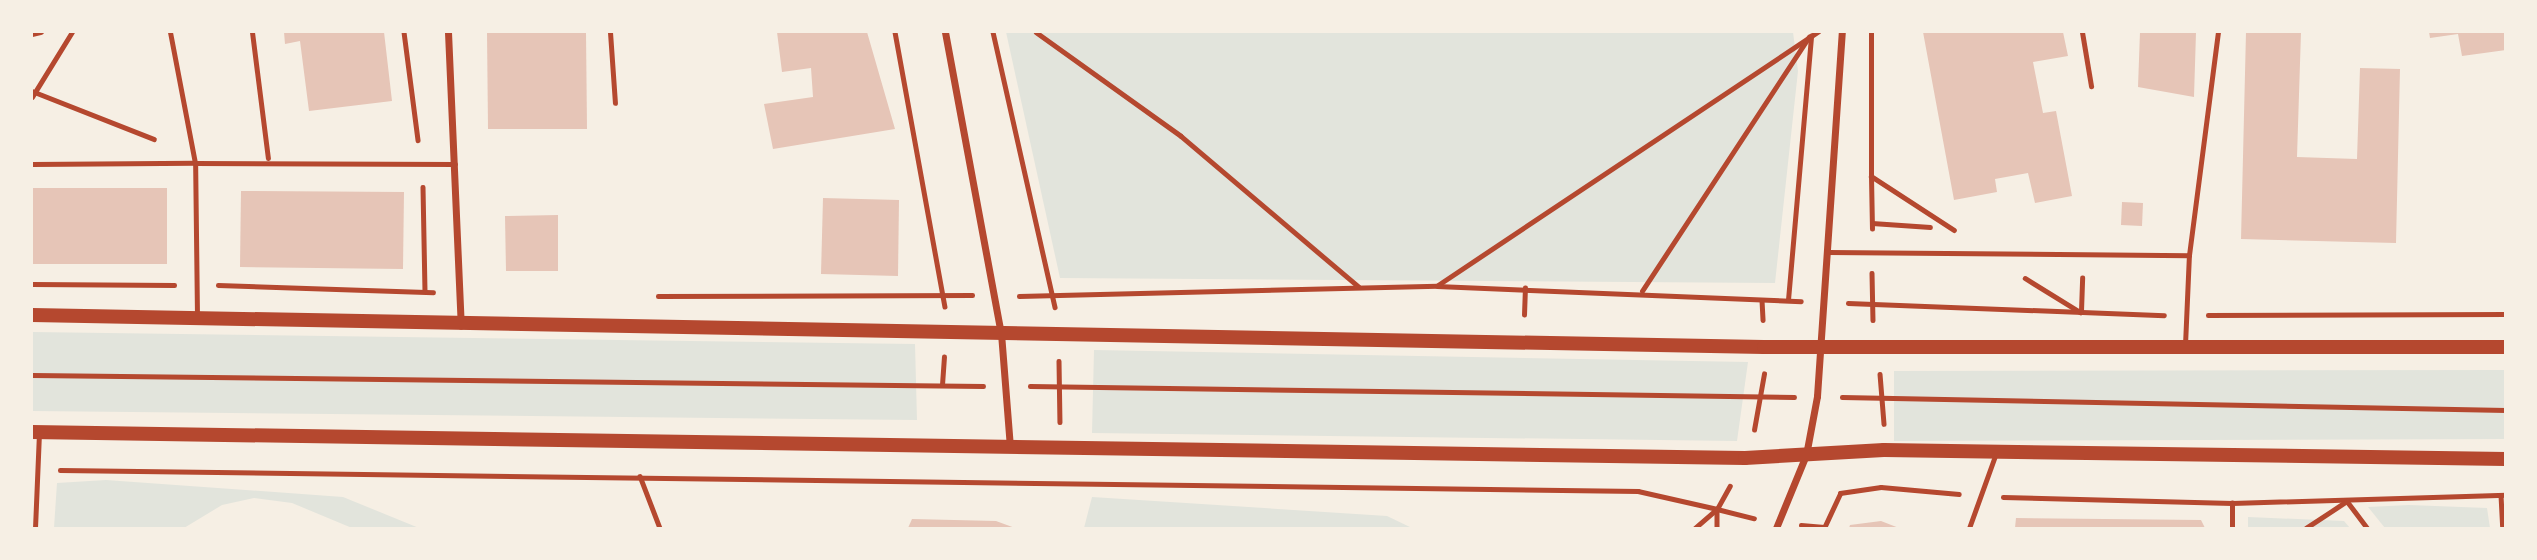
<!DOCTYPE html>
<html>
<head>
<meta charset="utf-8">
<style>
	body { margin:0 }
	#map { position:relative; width:2537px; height:560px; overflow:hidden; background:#f6efe4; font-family:"Exo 2",sans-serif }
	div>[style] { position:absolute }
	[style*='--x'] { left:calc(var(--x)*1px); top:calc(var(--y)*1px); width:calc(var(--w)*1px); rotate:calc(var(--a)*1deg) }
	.green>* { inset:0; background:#e2e4dc }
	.building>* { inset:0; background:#e6c5b7 }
	.path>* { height:4.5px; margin:-2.25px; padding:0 2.25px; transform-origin:2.25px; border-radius:2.25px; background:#b5482f }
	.service>* { height:5px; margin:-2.5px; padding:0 2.5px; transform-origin:2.5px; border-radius:2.5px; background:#b5482f }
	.minor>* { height:7px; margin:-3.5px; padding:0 3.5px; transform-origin:3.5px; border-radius:3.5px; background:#b5482f }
	.secondary>* { height:14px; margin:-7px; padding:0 7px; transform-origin:7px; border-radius:7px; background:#b5482f }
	span { translate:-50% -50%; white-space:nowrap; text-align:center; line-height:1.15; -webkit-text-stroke:7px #f6efe4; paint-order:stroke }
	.frame { position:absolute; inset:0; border:33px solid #f6efe4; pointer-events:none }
</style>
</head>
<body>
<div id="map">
	<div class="green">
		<i style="clip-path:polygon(1006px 32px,1793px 32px,1798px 71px,1775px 283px,1060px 278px)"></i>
		<i style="clip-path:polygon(32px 332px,915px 344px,917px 420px,32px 411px)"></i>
		<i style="clip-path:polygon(1094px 350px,1748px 362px,1737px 441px,1092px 433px)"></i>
		<i style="clip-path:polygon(2505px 370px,2505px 439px,1894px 441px,1894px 371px)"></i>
		<i style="clip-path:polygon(106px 480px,343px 497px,419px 528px,352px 528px,292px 503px,254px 498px,222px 505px,184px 528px,54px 528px,57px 483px)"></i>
		<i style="clip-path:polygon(1092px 497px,1387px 516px,1412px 528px,1084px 528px)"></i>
		<i style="clip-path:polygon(2409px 505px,2487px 508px,2490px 528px,2385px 528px,2368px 507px)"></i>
		<i style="clip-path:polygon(2248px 517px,2344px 521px,2350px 528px,2248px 528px)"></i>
	</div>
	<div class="building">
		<i style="clip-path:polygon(284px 32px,384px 32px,392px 101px,309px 111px,300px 41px,285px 44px)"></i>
		<i style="clip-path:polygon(487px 32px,586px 32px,587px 129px,488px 129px)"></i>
		<i style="clip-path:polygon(777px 32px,867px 32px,895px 129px,773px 149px,764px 104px,813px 97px,811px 68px,782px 72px)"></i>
		<i style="clip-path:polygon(1923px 32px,2063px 32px,2068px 56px,2033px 62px,2043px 113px,2056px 111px,2072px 196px,2035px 203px,2028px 173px,1995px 179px,1997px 192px,1954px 200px)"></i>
		<i style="clip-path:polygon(2140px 32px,2196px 32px,2194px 97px,2138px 87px)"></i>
		<i style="clip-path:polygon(2246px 32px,2301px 32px,2297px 157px,2357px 159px,2360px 68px,2400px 69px,2396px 243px,2241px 239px)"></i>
		<i style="clip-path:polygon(2429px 32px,2506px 32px,2506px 50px,2462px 56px,2458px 34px,2430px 38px)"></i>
		<i style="clip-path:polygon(32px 188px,167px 188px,167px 264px,32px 264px)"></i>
		<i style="clip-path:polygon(241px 191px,404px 192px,403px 269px,240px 267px)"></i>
		<i style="clip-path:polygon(823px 198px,899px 200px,898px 276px,821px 274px)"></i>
		<i style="clip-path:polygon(2122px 202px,2143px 203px,2142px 226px,2121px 225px)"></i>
		<i style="clip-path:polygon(558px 215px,558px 271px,506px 271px,505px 216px)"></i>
		<i style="clip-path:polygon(2016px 518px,2201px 520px,2205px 528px,2015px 528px)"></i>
		<i style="clip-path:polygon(912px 519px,996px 521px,1015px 528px,908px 528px)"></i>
		<i style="clip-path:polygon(1881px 521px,1899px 528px,1849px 528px,1850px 525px)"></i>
	</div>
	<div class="path">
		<i style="--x:404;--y:32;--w:109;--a:82.6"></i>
		<i style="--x:895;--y:32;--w:279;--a:79.7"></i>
		<i style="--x:993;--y:32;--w:282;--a:77.3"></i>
		<i style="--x:1036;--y:32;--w:178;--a:35.6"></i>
		<i style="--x:1181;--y:136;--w:233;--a:40.3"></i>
		<i style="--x:32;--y:34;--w:9;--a:-13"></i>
		<i style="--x:32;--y:91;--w:131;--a:21.5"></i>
		<i style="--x:32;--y:97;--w:76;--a:-58.4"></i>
		<i style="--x:1871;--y:176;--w:144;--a:-90"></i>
		<i style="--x:423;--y:187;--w:104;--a:88.9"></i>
		<i style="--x:1872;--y:223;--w:58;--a:3.9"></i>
		<i style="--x:1872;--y:229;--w:53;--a:-91.1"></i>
		<i style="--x:1871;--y:176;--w:99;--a:33"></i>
		<i style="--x:1872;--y:273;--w:47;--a:88.8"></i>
		<i style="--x:2025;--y:278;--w:65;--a:31.7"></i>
		<i style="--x:32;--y:284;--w:142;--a:0.4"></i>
		<i style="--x:218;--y:285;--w:215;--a:1.9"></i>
		<i style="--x:1438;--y:285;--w:457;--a:-33.7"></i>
		<i style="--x:1642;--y:291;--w:304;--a:-56.7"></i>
		<i style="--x:658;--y:296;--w:314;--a:-0.2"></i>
		<i style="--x:1019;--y:296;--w:418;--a:-1.4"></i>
		<i style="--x:1437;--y:286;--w:364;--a:2.4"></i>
		<i style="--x:1762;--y:300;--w:20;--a:87"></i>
		<i style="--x:1788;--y:300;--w:265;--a:-85"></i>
		<i style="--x:1848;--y:303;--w:316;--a:2.2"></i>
		<i style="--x:2081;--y:311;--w:33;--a:-88"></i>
		<i style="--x:1524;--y:315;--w:27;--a:-88"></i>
		<i style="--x:2208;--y:315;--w:298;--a:-0.2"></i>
		<i style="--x:1059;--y:361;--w:61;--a:89.1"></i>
		<i style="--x:1880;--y:374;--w:50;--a:85.4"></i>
		<i style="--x:32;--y:375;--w:951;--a:0.66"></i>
		<i style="--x:942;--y:385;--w:28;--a:-86"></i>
		<i style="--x:1030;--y:386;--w:764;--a:0.82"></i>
		<i style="--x:1842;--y:397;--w:664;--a:1.12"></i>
		<i style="--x:1754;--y:430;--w:57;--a:-79.9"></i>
		<i style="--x:60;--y:470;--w:1578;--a:0.76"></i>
		<i style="--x:1638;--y:491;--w:81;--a:12.8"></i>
		<i style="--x:1717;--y:509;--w:26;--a:-61"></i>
		<i style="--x:640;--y:476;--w:56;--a:69"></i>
		<i style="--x:2501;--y:495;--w:33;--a:87"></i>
		<i style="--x:2003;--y:497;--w:229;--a:1.5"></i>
		<i style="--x:2232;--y:503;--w:274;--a:-1.7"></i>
		<i style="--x:1717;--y:509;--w:38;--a:14"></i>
		<i style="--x:1717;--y:510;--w:18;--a:90"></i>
		<i style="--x:1801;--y:525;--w:23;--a:5"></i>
		<i style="--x:1695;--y:528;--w:29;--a:-41"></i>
		<i style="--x:1824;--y:528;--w:38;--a:-65"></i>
		<i style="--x:1840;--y:493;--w:41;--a:-8.3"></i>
		<i style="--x:1881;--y:487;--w:78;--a:5.1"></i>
		<i style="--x:2232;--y:528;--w:25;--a:-90"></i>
		<i style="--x:2306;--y:528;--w:49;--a:-33.4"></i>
		<i style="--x:2347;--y:501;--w:34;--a:53"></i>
	</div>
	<div class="service">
		<i style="--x:252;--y:32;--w:127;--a:82.8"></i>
		<i style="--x:610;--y:32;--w:71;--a:86"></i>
		<i style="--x:2082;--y:32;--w:55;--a:80.5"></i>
		<i style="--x:32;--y:164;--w:163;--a:-0.4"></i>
		<i style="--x:195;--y:163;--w:133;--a:-100.8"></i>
		<i style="--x:1828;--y:252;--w:361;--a:0.5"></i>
		<i style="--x:197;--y:316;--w:153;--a:-90.7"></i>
		<i style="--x:195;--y:163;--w:260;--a:0.2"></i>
		<i style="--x:2185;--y:345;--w:90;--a:-87.5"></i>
		<i style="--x:2189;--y:255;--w:225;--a:-82.6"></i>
		<i style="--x:35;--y:528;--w:94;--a:-87.6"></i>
		<i style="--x:1969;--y:528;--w:80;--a:-70.2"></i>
	</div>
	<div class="minor">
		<i style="--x:448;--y:32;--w:294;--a:87.5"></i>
		<i style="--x:945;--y:32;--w:306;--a:79.5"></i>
		<i style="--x:1001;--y:333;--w:114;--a:85.5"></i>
		<i style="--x:1776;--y:528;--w:79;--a:-67.7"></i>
		<i style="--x:1806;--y:455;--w:60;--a:-79.4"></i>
		<i style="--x:1817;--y:396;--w:365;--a:-86.1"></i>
	</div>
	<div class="secondary">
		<i style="--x:32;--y:315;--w:1732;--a:1.06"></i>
		<i style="--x:1764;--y:347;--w:742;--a:0"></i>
		<i style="--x:32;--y:432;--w:1713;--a:0.87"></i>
		<i style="--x:1745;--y:458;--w:139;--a:-3.3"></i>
		<i style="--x:1884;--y:450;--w:622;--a:0.83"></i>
	</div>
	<div class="frame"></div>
</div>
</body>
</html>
